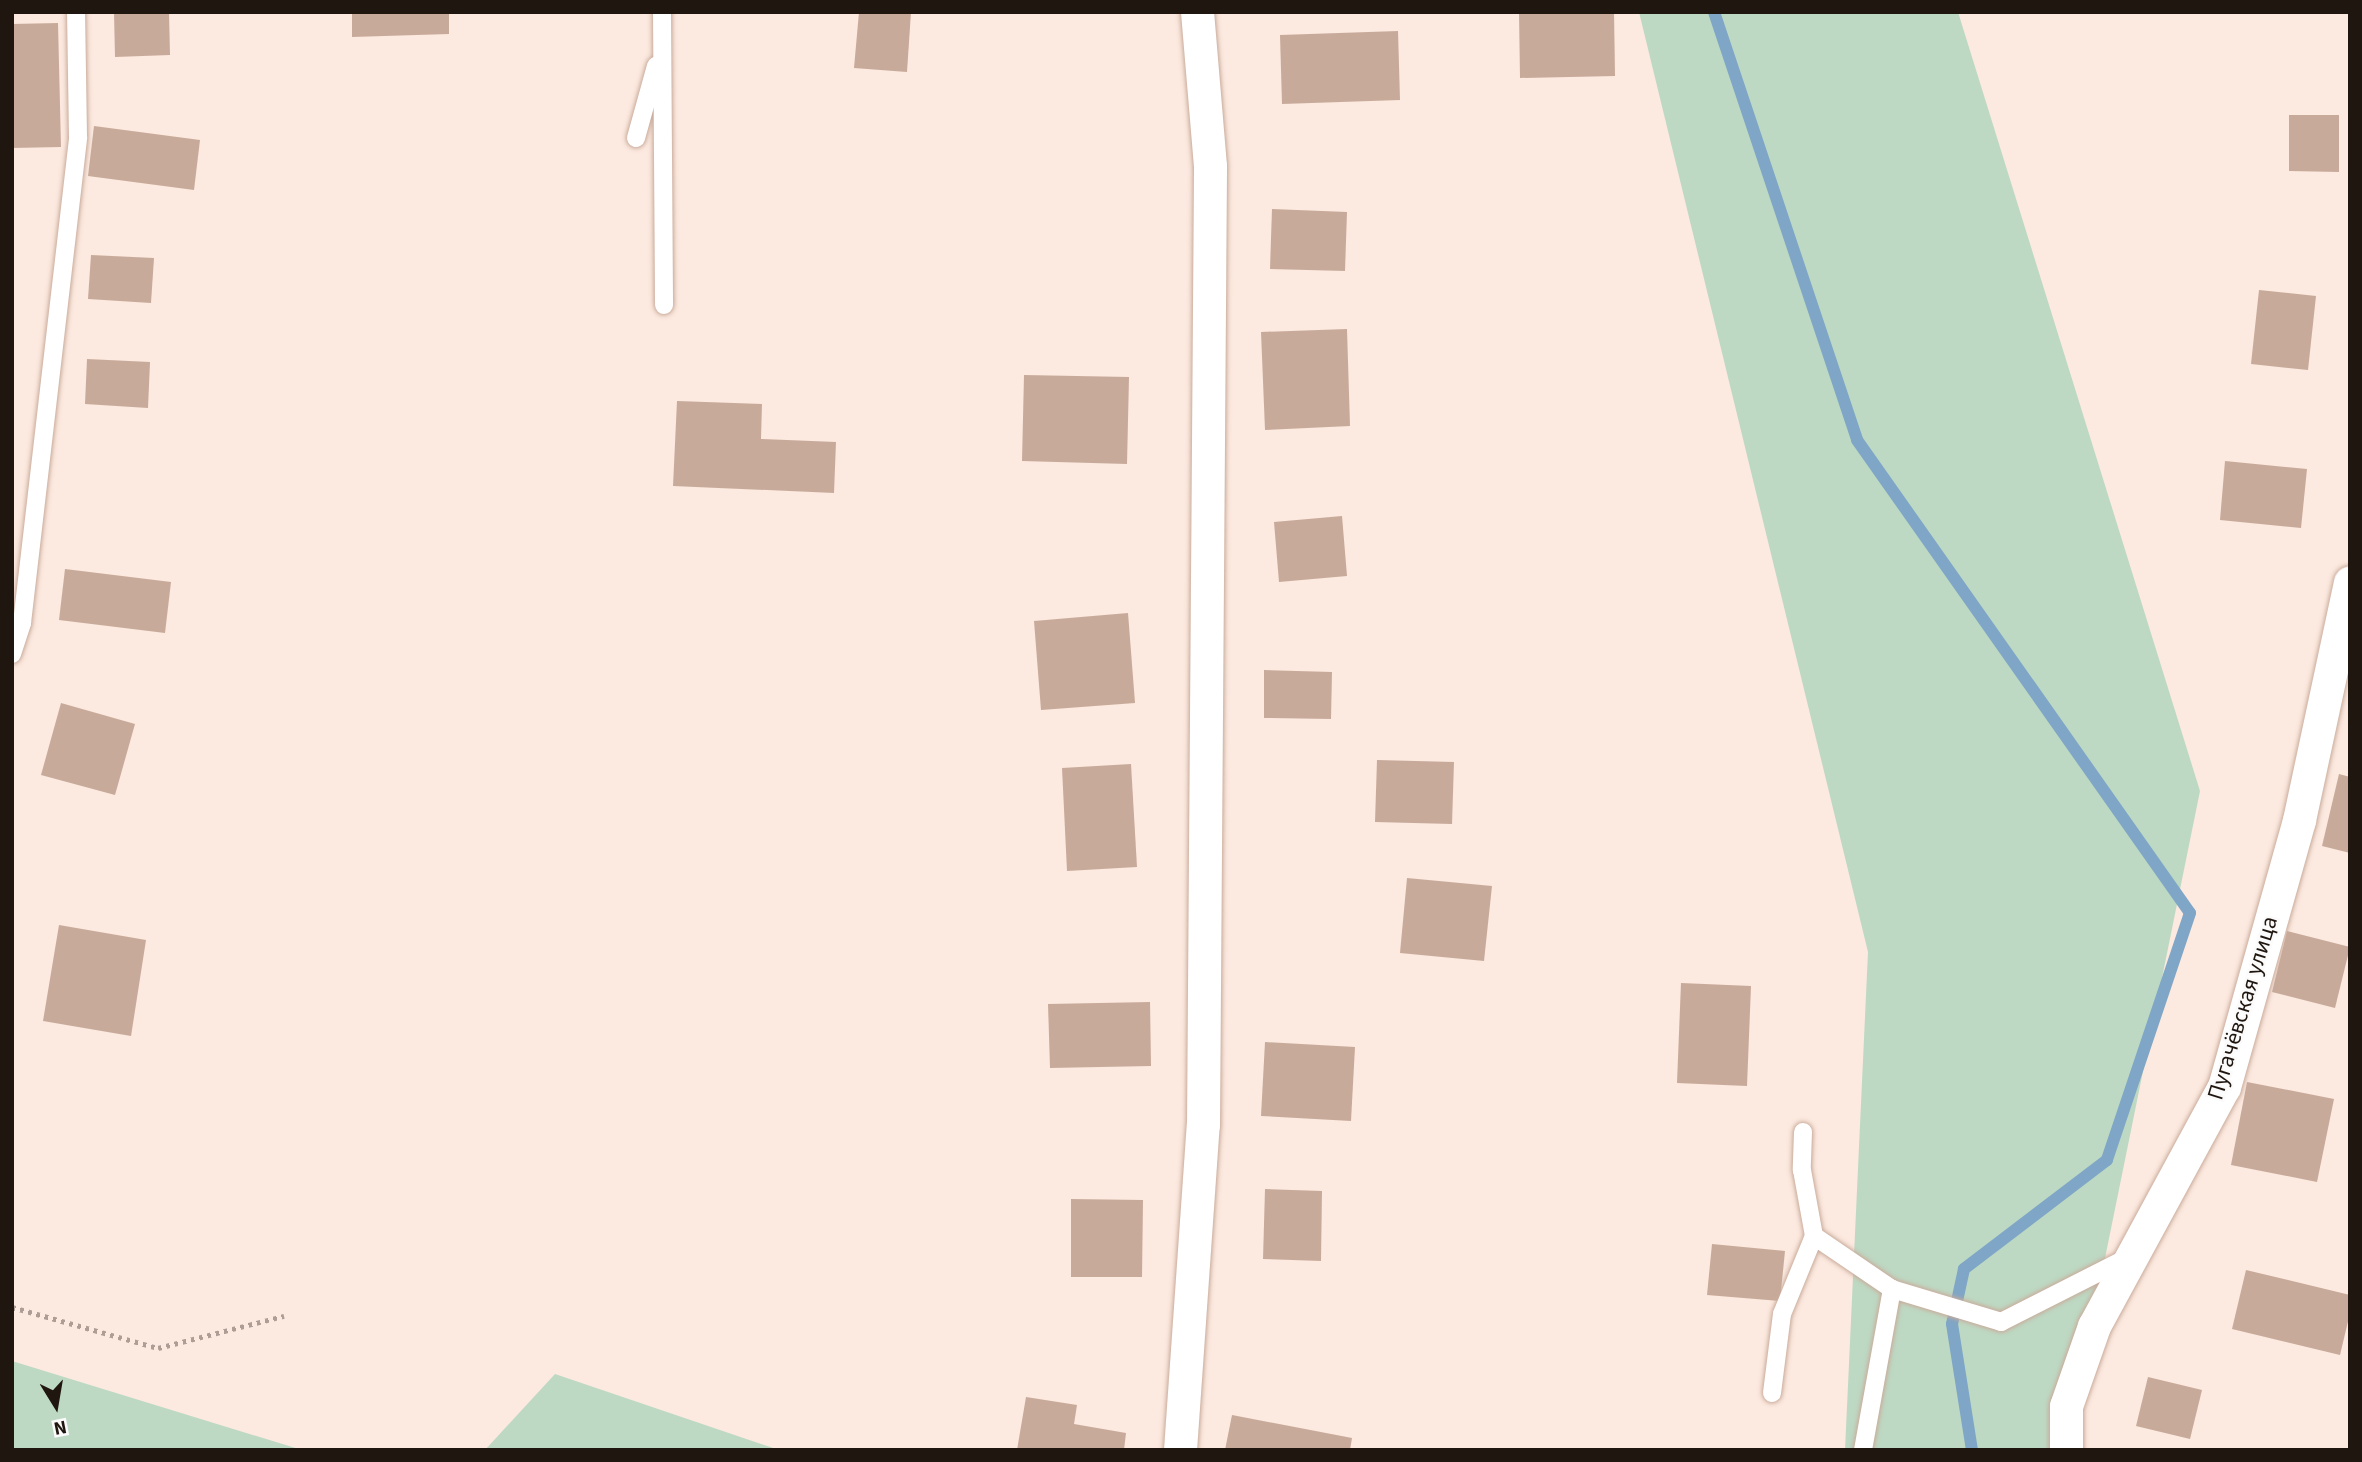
<!DOCTYPE html>
<html>
<head>
<meta charset="utf-8">
<style>
	body { margin:0 }
	#map { position:relative; width:2362px; height:1462px; overflow:hidden; background:#fce9df; font-family:"Source Sans 3",sans-serif }
	div>[style] { position:absolute }
	[style*='--x'] { left:calc(var(--x)*1px); top:calc(var(--y)*1px); width:calc(var(--w)*1px); rotate:calc(var(--a)*1deg) }
	.green>* { inset:0; background:#bdd9c3 }
	.stream>* { height:12px; margin:-6px; padding:0 6px; transform-origin:6px; border-radius:6px; background:#7fa6c6 }
	.building>* { inset:0; background:#c8aa9a }
	.path>* { height:4.5px; margin-top:-2.25px; transform-origin:0; background:repeating-linear-gradient(90deg,#ad9d94 0 3.5px,transparent 0 8.5px) }
	.roads { filter:drop-shadow(0 0 2px #c9ab9b) drop-shadow(0 0 2px #c9ab9b) }
	.service>* { height:18px; margin:-9px; padding:0 9px; transform-origin:9px; border-radius:9px; background:#fff }
	.minor>* { height:33px; margin:-16.5px; padding:0 16.5px; transform-origin:16.5px; border-radius:16.5px; background:#fff }
	span { translate:-50% -50%; white-space:nowrap; text-align:center; line-height:1.15; -webkit-text-stroke:5px #fbfbfb; paint-order:stroke }
	.street-label { font-size:23px; color:#201610 }
	.frame { position:absolute; inset:0; border:14px solid #201610; pointer-events:none }
	.north { position:absolute; left:21px; top:1371px; width:70px; height:70px; -webkit-text-stroke:5px #fbfbfb; paint-order:stroke; rotate:169deg; font-size:19px; font-weight:700; line-height:28px; text-align:center; color:#201610 }
	.north::after { content:''; display:block; margin:auto; width:24px; height:32px; background:#201610; clip-path:polygon(50% 0,100% 100%,50% 72%,0 100%) }
</style>
</head>
<body>
<div id="map">
	<div class="green">
		<i style="clip-path:polygon(1639px 12px,1958px 12px,2200px 791px,2066px 1450px,1845px 1450px,1868px 952px)"></i>
		<i style="clip-path:polygon(12px 1361px,302px 1450px,12px 1450px)"></i>
		<i style="clip-path:polygon(555px 1374px,779px 1450px,485px 1450px)"></i>
	</div>
	<div class="stream">
		<i style="--x:1714;--y:12;--w:451;--a:71.5"></i>
		<i style="--x:1857;--y:440;--w:578;--a:54.85"></i>
		<i style="--x:2190;--y:913;--w:261;--a:108.6"></i>
		<i style="--x:2107;--y:1160;--w:180;--a:142.7"></i>
		<i style="--x:1964;--y:1269;--w:56;--a:102.3"></i>
		<i style="--x:1952;--y:1324;--w:128;--a:81"></i>
	</div>
	<div class="building">
		<i style="clip-path:polygon(114px 12px,169px 12px,170px 55px,115px 57px)"></i>
		<i style="clip-path:polygon(352px 12px,449px 12px,449px 34px,352px 37px)"></i>
		<i style="clip-path:polygon(859px 12px,911px 12px,907px 72px,854px 68px)"></i>
		<i style="clip-path:polygon(1519px 12px,1614px 12px,1615px 76px,1520px 78px)"></i>
		<i style="clip-path:polygon(58px 23px,61px 147px,12px 148px,12px 24px)"></i>
		<i style="clip-path:polygon(1398px 31px,1400px 100px,1282px 104px,1280px 35px)"></i>
		<i style="clip-path:polygon(2289px 115px,2339px 115px,2339px 172px,2289px 171px)"></i>
		<i style="clip-path:polygon(94px 126px,200px 140px,194px 190px,88px 176px)"></i>
		<i style="clip-path:polygon(1272px 209px,1347px 212px,1345px 271px,1270px 269px)"></i>
		<i style="clip-path:polygon(91px 255px,154px 258px,151px 303px,88px 299px)"></i>
		<i style="clip-path:polygon(2259px 290px,2316px 296px,2308px 370px,2251px 364px)"></i>
		<i style="clip-path:polygon(1347px 329px,1350px 426px,1265px 430px,1261px 332px)"></i>
		<i style="clip-path:polygon(87px 359px,150px 362px,148px 408px,85px 404px)"></i>
		<i style="clip-path:polygon(1024px 375px,1129px 377px,1127px 464px,1022px 461px)"></i>
		<i style="clip-path:polygon(677px 401px,762px 404px,761px 439px,836px 442px,834px 493px,673px 486px)"></i>
		<i style="clip-path:polygon(2225px 461px,2307px 469px,2301px 528px,2220px 520px)"></i>
		<i style="clip-path:polygon(1342px 516px,1347px 576px,1279px 582px,1274px 522px)"></i>
		<i style="clip-path:polygon(65px 569px,171px 582px,165px 633px,59px 620px)"></i>
		<i style="clip-path:polygon(1128px 613px,1135px 703px,1041px 710px,1034px 621px)"></i>
		<i style="clip-path:polygon(1264px 670px,1332px 672px,1331px 719px,1264px 718px)"></i>
		<i style="clip-path:polygon(61px 703px,135px 724px,115px 795px,41px 775px)"></i>
		<i style="clip-path:polygon(1377px 760px,1454px 762px,1452px 824px,1375px 822px)"></i>
		<i style="clip-path:polygon(1131px 764px,1137px 867px,1067px 871px,1062px 768px)"></i>
		<i style="clip-path:polygon(2339px 774px,2350px 777px,2350px 853px,2322px 846px)"></i>
		<i style="clip-path:polygon(1407px 878px,1492px 886px,1484px 961px,1400px 953px)"></i>
		<i style="clip-path:polygon(59px 925px,146px 940px,131px 1036px,43px 1021px)"></i>
		<i style="clip-path:polygon(2287px 931px,2350px 947px,2335px 1008px,2272px 992px)"></i>
		<i style="clip-path:polygon(1681px 983px,1751px 986px,1747px 1086px,1677px 1083px)"></i>
		<i style="clip-path:polygon(1150px 1002px,1151px 1066px,1050px 1068px,1048px 1004px)"></i>
		<i style="clip-path:polygon(1265px 1042px,1355px 1047px,1351px 1121px,1261px 1116px)"></i>
		<i style="clip-path:polygon(2247px 1082px,2334px 1099px,2317px 1182px,2231px 1165px)"></i>
		<i style="clip-path:polygon(1265px 1189px,1322px 1191px,1321px 1261px,1263px 1259px)"></i>
		<i style="clip-path:polygon(1071px 1199px,1143px 1200px,1142px 1277px,1071px 1277px)"></i>
		<i style="clip-path:polygon(1712px 1244px,1785px 1251px,1780px 1301px,1707px 1295px)"></i>
		<i style="clip-path:polygon(2246px 1270px,2350px 1295px,2350px 1313px,2340px 1355px,2232px 1329px)"></i>
		<i style="clip-path:polygon(2148px 1377px,2202px 1390px,2190px 1439px,2136px 1426px)"></i>
		<i style="clip-path:polygon(1026px 1397px,1077px 1405px,1074px 1424px,1126px 1433px,1124px 1450px,1017px 1450px)"></i>
		<i style="clip-path:polygon(1232px 1415px,1352px 1438px,1350px 1450px,1225px 1450px)"></i>
	</div>
	<div class="path">
		<i style="--x:12;--y:1307;--w:152;--a:15.7"></i>
		<i style="--x:158;--y:1348;--w:130;--a:-14.3"></i>
	</div>
	<div class="roads">
		<div class="service">
			<i style="--x:662;--y:12;--w:293;--a:89.6"></i>
			<i style="--x:636;--y:138;--w:75;--a:-74.5"></i>
			<i style="--x:12;--y:654;--w:33;--a:-72"></i>
			<i style="--x:22;--y:623;--w:489;--a:-83.4"></i>
			<i style="--x:78;--y:137;--w:125;--a:-90.9"></i>
			<i style="--x:1803;--y:1132;--w:38;--a:92"></i>
			<i style="--x:1802;--y:1170;--w:67;--a:79.7"></i>
			<i style="--x:1814;--y:1236;--w:94;--a:34.2"></i>
			<i style="--x:1772;--y:1393;--w:80;--a:-82.8"></i>
			<i style="--x:1782;--y:1314;--w:84;--a:-67.7"></i>
			<i style="--x:1863;--y:1450;--w:164;--a:-79.8"></i>
			<i style="--x:1892;--y:1289;--w:114;--a:16.8"></i>
			<i style="--x:2001;--y:1322;--w:139;--a:-26.9"></i>
		</div>
		<div class="minor">
			<i style="--x:1180;--y:1450;--w:326;--a:-86"></i>
			<i style="--x:1203;--y:1125;--w:959;--a:-89.58"></i>
			<i style="--x:1210;--y:166;--w:155;--a:-94.8"></i>
			<i style="--x:2066;--y:1450;--w:44;--a:-90"></i>
			<i style="--x:2066;--y:1406;--w:85;--a:-70.7"></i>
			<i style="--x:2094;--y:1326;--w:272;--a:-61.5"></i>
			<i style="--x:2224;--y:1087;--w:277;--a:-74.3"></i>
			<i style="--x:2299;--y:820;--w:243;--a:-77.9"></i>
		</div>
	</div>
	<div class="street-label">
		<span style="left:2243px;top:1008px;rotate:-73deg">Пугачёвская улица</span>
	</div>
	<div class="frame"></div>
	<div class="north">N</div>
</div>
</body>
</html>
